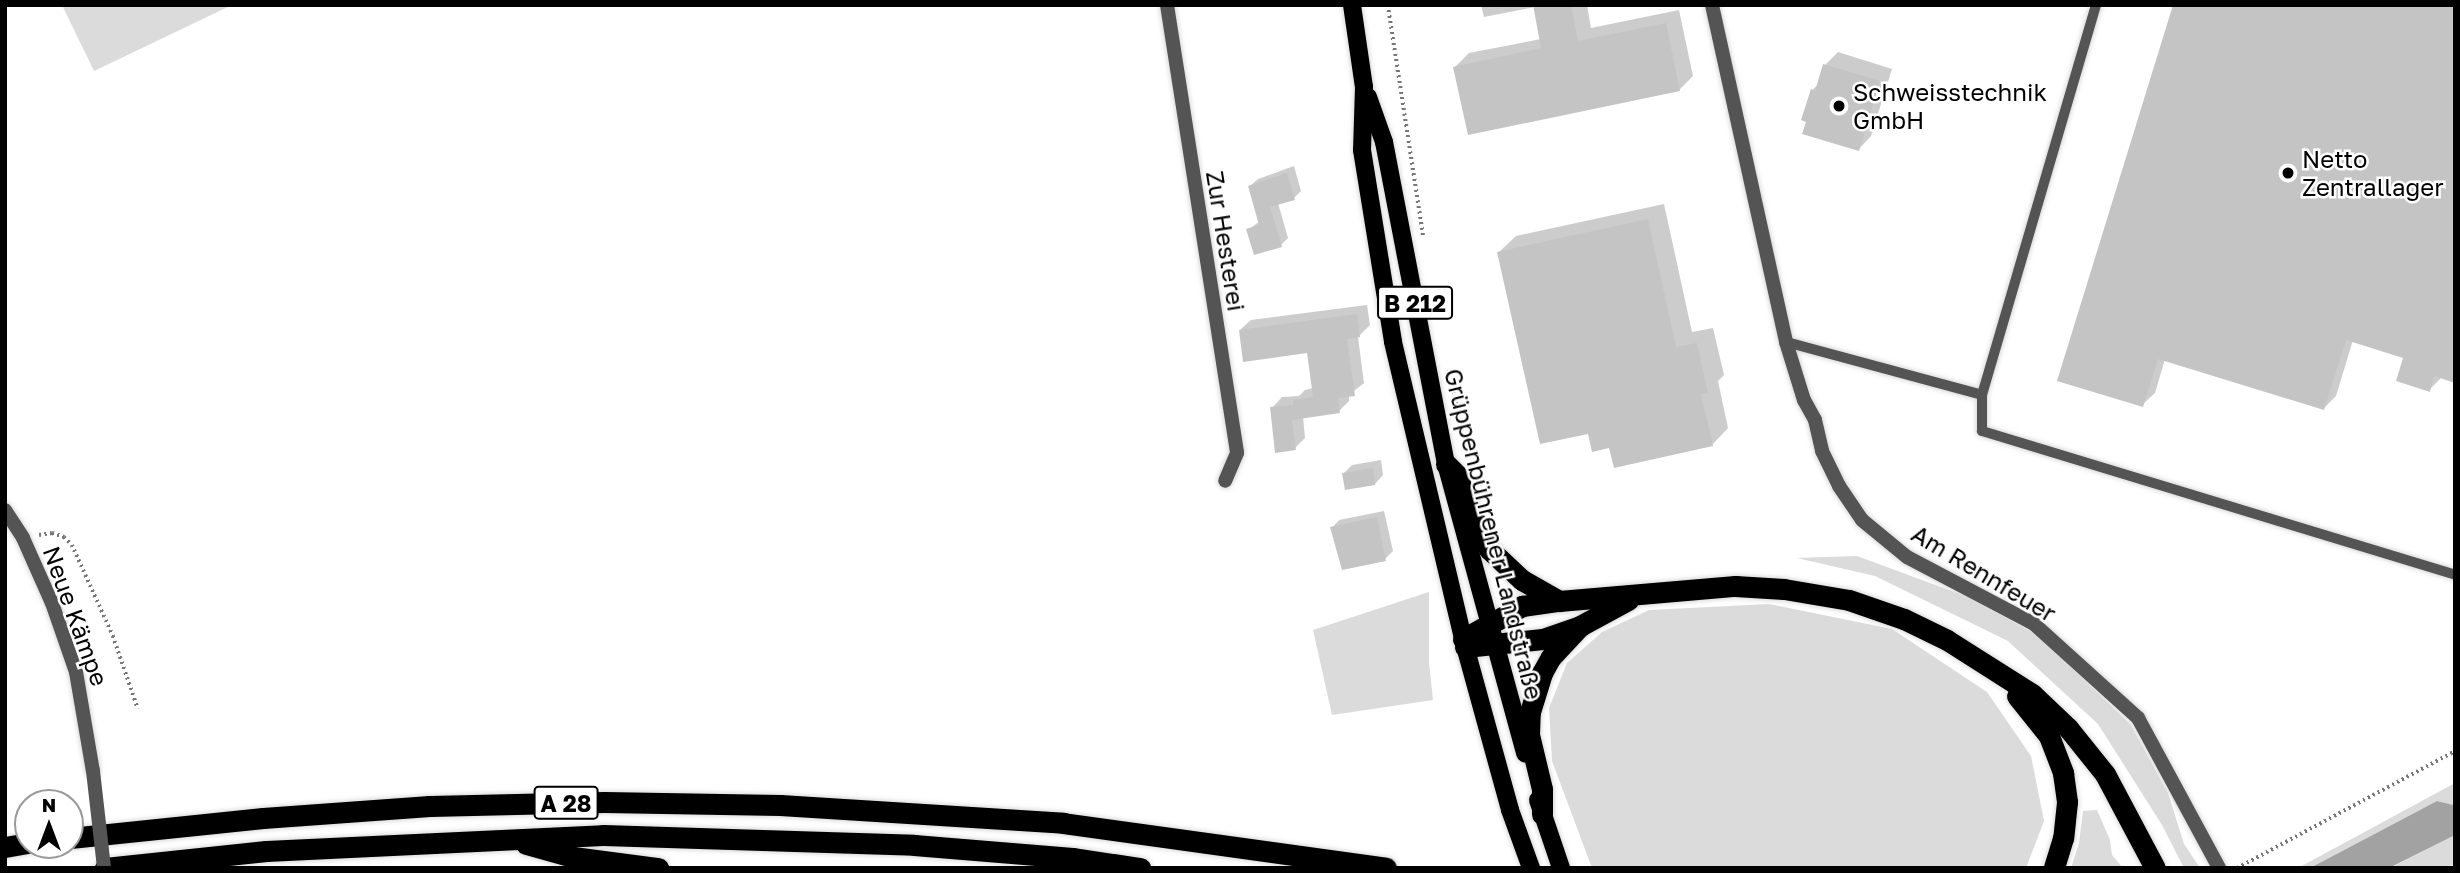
<!DOCTYPE html>
<html>
<head>
<meta charset="utf-8">
<style>
	body { margin:0 }
	#map { position:relative; width:2460px; height:873px; overflow:hidden; background:#fff; font-family:"Golos Text",sans-serif }
	div>[style] { position:absolute }
	[style*='--x'] { left:calc(var(--x)*1px); top:calc(var(--y)*1px); width:calc(var(--w)*1px); rotate:calc(var(--a)*1deg) }
	.green>* { inset:0; background:#dbdbdb }
	.water>* { inset:0; background:#a2a2a2 }
	.shadow>* { inset:0; background:#0003 }
	.building>* { inset:0; background:#c4c4c4 }
	.path>* { height:3.5px; margin-top:-1.75px; transform-origin:0; background:repeating-linear-gradient(90deg,#767676 0 2px,transparent 0 5.5px) }
	.roads { filter:drop-shadow(0 0 2px #dbdbdb) drop-shadow(0 0 2px #dbdbdb) }
	.service>* { height:10px; margin:-5px; padding:0 5px; transform-origin:5px; border-radius:5px; background:#545454 }
	.minor>* { height:14px; margin:-7px; padding:0 7px; transform-origin:7px; border-radius:7px; background:#545454 }
	.primary>* { height:18px; margin:-9px; padding:0 9px; transform-origin:9px; border-radius:9px; background:#000 }
	.motorway>* { height:21px; margin:-10.5px; padding:0 10.5px; transform-origin:10.5px; border-radius:10.5px; background:#000 }
	.minor-bridge>* { height:14px; margin:-7px; padding:0 7px; transform-origin:7px; border-radius:7px; background:#545454 }
	.dots>* { width:19px; height:19px; translate:-50% -50%; box-sizing:border-box; border:4px solid #fff; border-radius:50% }
	span { translate:-50% -50%; white-space:nowrap; text-align:center; line-height:1.15; -webkit-text-stroke:5px #fff; paint-order:stroke }
	.shield-label span { padding:2px 5px; background:#fff; border:2px solid; border-radius:5px; -webkit-text-stroke-width:0 }
	.shield-label { font-size:23px; color:#000; font-weight:700 }
	.poi-label { font-size:24px; color:#000 }
	.left { translate:0 -50%; text-align:left }
	.street-label { font-size:24px; color:#000 }
	.frame { position:absolute; inset:0; border:7px solid #000; pointer-events:none }
	.north { position:absolute; left:14px; top:789px; width:70px; height:70px; box-sizing:border-box; background:#fff; border:2px solid #999; border-radius:50%; rotate:0deg; font-size:19px; font-weight:700; line-height:28px; text-align:center; color:#000 }
	.north::after { content:''; display:block; margin:auto; width:24px; height:32px; background:#000; clip-path:polygon(50% 0,100% 100%,50% 72%,0 100%) }
</style>
</head>
<body>
<div id="map">
	<div class="green">
		<i style="clip-path:polygon(62px 5px,232px 5px,94px 71px)"></i>
		<i style="clip-path:polygon(1857px 556px,1968px 597px,2039px 636px,2131px 725px,2168px 793px,2184px 844px,2200px 868px,2184px 868px,2162px 825px,2098px 724px,2008px 641px,1875px 576px,1797px 558px)"></i>
		<i style="clip-path:polygon(1429px 592px,1429px 662px,1433px 700px,1332px 715px,1313px 630px)"></i>
		<i style="clip-path:polygon(1769px 604px,1892px 629px,1987px 692px,2031px 756px,2044px 821px,2026px 868px,1592px 868px,1552px 761px,1549px 708px,1567px 663px,1602px 632px,1649px 610px)"></i>
		<i style="clip-path:polygon(2455px 783px,2455px 810px,2452px 805px,2437px 801px,2310px 868px,2298px 868px)"></i>
		<i style="clip-path:polygon(2097px 810px,2110px 840px,2112px 855px,2123px 868px,2071px 868px,2079px 843px,2083px 811px)"></i>
		<i style="clip-path:polygon(2455px 831px,2455px 864px,2447px 868px,2390px 868px,2452px 836px)"></i>
	</div>
	<div class="water">
		<i style="clip-path:polygon(2437px 801px,2453px 805px,2453px 836px,2389px 868px,2310px 868px)"></i>
	</div>
	<div class="shadow">
		<i style="clip-path:polygon(1481px 5px,1587px 5px,1591px 28px,1679px 10px,1693px 76px,1679px 90px,1455px 67px,1469px 53px,1541px 39px,1535px 7px,1484px 17px)"></i>
		<i style="clip-path:polygon(2175px 5px,2442px 377px,2429px 390px,2406px 357px,2353px 340px,2336px 396px,2324px 408px,2165px 359px,2155px 393px,2142px 405px)"></i>
		<i style="clip-path:polygon(1838px 52px,1892px 69px,1871px 136px,1859px 149px,1812px 90px,1820px 83px,1825px 65px)"></i>
		<i style="clip-path:polygon(1294px 166px,1301px 191px,1294px 198px,1278px 203px,1288px 238px,1281px 245px,1248px 230px,1260px 221px,1250px 186px,1258px 179px)"></i>
		<i style="clip-path:polygon(1664px 204px,1692px 332px,1713px 328px,1724px 375px,1718px 381px,1728px 428px,1712px 445px,1611px 446px,1589px 432px,1499px 252px,1516px 236px)"></i>
		<i style="clip-path:polygon(1367px 305px,1370px 325px,1358px 337px,1364px 383px,1349px 395px,1349px 401px,1339px 411px,1303px 416px,1305px 438px,1295px 448px,1272px 408px,1282px 397px,1299px 396px,1305px 390px,1313px 388px,1308px 351px,1240px 330px,1251px 320px)"></i>
		<i style="clip-path:polygon(1381px 460px,1383px 475px,1375px 484px,1344px 473px,1352px 465px)"></i>
		<i style="clip-path:polygon(1384px 511px,1393px 551px,1385px 559px,1332px 528px,1339px 520px)"></i>
	</div>
	<div class="building">
		<i style="clip-path:polygon(1533px 5px,1571px 5px,1578px 41px,1666px 23px,1680px 91px,1468px 135px,1453px 67px,1541px 48px)"></i>
		<i style="clip-path:polygon(2173px 5px,2455px 5px,2455px 383px,2434px 376px,2430px 392px,2396px 381px,2403px 358px,2346px 340px,2324px 410px,2158px 359px,2143px 407px,2057px 381px)"></i>
		<i style="clip-path:polygon(1823px 64px,1880px 81px,1859px 151px,1802px 134px,1806px 122px,1801px 120px,1811px 89px,1815px 91px)"></i>
		<i style="clip-path:polygon(1287px 173px,1295px 200px,1270px 207px,1282px 247px,1254px 255px,1246px 229px,1259px 225px,1248px 186px)"></i>
		<i style="clip-path:polygon(1648px 219px,1676px 347px,1697px 343px,1708px 393px,1701px 394px,1713px 446px,1614px 468px,1609px 448px,1592px 452px,1588px 434px,1540px 444px,1497px 252px)"></i>
		<i style="clip-path:polygon(1357px 314px,1360px 337px,1347px 339px,1355px 396px,1338px 398px,1340px 413px,1292px 420px,1296px 450px,1275px 453px,1270px 407px,1293px 405px,1293px 400px,1313px 397px,1307px 353px,1243px 362px,1239px 330px)"></i>
		<i style="clip-path:polygon(1373px 468px,1375px 485px,1345px 490px,1342px 473px)"></i>
		<i style="clip-path:polygon(1377px 517px,1386px 561px,1342px 570px,1330px 527px)"></i>
	</div>
	<div class="path">
		<i style="--x:1388;--y:5;--w:233;--a:81.3"></i>
		<i style="--x:1449;--y:370;--w:87;--a:78"></i>
		<i style="--x:39;--y:535;--w:13;--a:-9"></i>
		<i style="--x:52;--y:533;--w:13;--a:18"></i>
		<i style="--x:64;--y:537;--w:11;--a:45"></i>
		<i style="--x:72;--y:545;--w:100;--a:65.7"></i>
		<i style="--x:113;--y:636;--w:77;--a:71.1"></i>
		<i style="--x:2237;--y:868;--w:247;--a:-28.2"></i>
	</div>
	<div class="roads">
		<div class="service">
			<i style="--x:2096;--y:5;--w:406;--a:106.3"></i>
			<i style="--x:1982;--y:395;--w:36;--a:90"></i>
			<i style="--x:1982;--y:431;--w:494;--a:16.9"></i>
			<i style="--x:1786;--y:342;--w:203;--a:15.1"></i>
		</div>
		<div class="minor">
			<i style="--x:1167;--y:5;--w:453;--a:81.1"></i>
			<i style="--x:1237;--y:453;--w:30;--a:113"></i>
			<i style="--x:1712;--y:5;--w:345;--a:77.6"></i>
			<i style="--x:1786;--y:342;--w:61;--a:72.8"></i>
			<i style="--x:1804;--y:400;--w:23;--a:61"></i>
			<i style="--x:1815;--y:420;--w:32;--a:77"></i>
			<i style="--x:1822;--y:451;--w:39;--a:64"></i>
			<i style="--x:1839;--y:486;--w:41;--a:55.9"></i>
			<i style="--x:1862;--y:520;--w:58;--a:39.4"></i>
			<i style="--x:1907;--y:557;--w:144;--a:27.8"></i>
			<i style="--x:2034;--y:624;--w:140;--a:42.1"></i>
			<i style="--x:2138;--y:718;--w:170;--a:61.6"></i>
			<i style="--x:5;--y:510;--w:33;--a:57"></i>
			<i style="--x:23;--y:538;--w:71;--a:66"></i>
			<i style="--x:52;--y:603;--w:73;--a:70.8"></i>
			<i style="--x:76;--y:672;--w:100;--a:80.3"></i>
		</div>
		<div class="primary">
			<i style="--x:1352;--y:5;--w:83;--a:81.7"></i>
			<i style="--x:1364;--y:87;--w:63;--a:91.8"></i>
			<i style="--x:1362;--y:150;--w:194;--a:80.8"></i>
			<i style="--x:1393;--y:342;--w:305;--a:76.7"></i>
			<i style="--x:1463;--y:639;--w:177;--a:74.6"></i>
			<i style="--x:1510;--y:810;--w:62;--a:70.1"></i>
			<i style="--x:1368;--y:97;--w:48;--a:70.4"></i>
			<i style="--x:1384;--y:142;--w:328;--a:79.1"></i>
			<i style="--x:1446;--y:464;--w:300;--a:74.7"></i>
			<i style="--x:1538;--y:800;--w:72;--a:71.3"></i>
		</div>
		<div class="motorway">
			<i style="--x:1446;--y:464;--w:17;--a:45"></i>
			<i style="--x:1458;--y:476;--w:26;--a:74"></i>
			<i style="--x:1465;--y:501;--w:54;--a:63.4"></i>
			<i style="--x:1489;--y:549;--w:45;--a:43.2"></i>
			<i style="--x:1522;--y:580;--w:43;--a:29.6"></i>
			<i style="--x:1463;--y:639;--w:68;--a:-29.2"></i>
			<i style="--x:1522;--y:606;--w:37;--a:-8"></i>
			<i style="--x:1559;--y:601;--w:177;--a:-4.9"></i>
			<i style="--x:1735;--y:586;--w:49;--a:3.5"></i>
			<i style="--x:1784;--y:589;--w:66;--a:9.6"></i>
			<i style="--x:1849;--y:600;--w:58;--a:19.1"></i>
			<i style="--x:1904;--y:619;--w:48;--a:26"></i>
			<i style="--x:1947;--y:640;--w:101;--a:32.4"></i>
			<i style="--x:2032;--y:694;--w:50;--a:43.4"></i>
			<i style="--x:2068;--y:728;--w:59;--a:51.2"></i>
			<i style="--x:2105;--y:774;--w:106;--a:62"></i>
			<i style="--x:1465;--y:647;--w:78;--a:-5.9"></i>
			<i style="--x:1543;--y:639;--w:39;--a:-19"></i>
			<i style="--x:1580;--y:626;--w:55;--a:-28.4"></i>
			<i style="--x:2017;--y:696;--w:51;--a:51.3"></i>
			<i style="--x:2049;--y:736;--w:40;--a:69"></i>
			<i style="--x:2063;--y:773;--w:29;--a:82"></i>
			<i style="--x:2067;--y:802;--w:36;--a:96"></i>
			<i style="--x:2063;--y:838;--w:31;--a:107"></i>
			<i style="--x:1542;--y:814;--w:25;--a:-90"></i>
			<i style="--x:1542;--y:789;--w:56;--a:-103.5"></i>
			<i style="--x:1529;--y:735;--w:23;--a:-88"></i>
			<i style="--x:1530;--y:712;--w:41;--a:-72.9"></i>
			<i style="--x:1542;--y:673;--w:18;--a:-61"></i>
			<i style="--x:1551;--y:657;--w:42;--a:-46.9"></i>
			<i style="--x:70;--y:838;--w:194;--a:-5.9"></i>
			<i style="--x:263;--y:818;--w:167;--a:-4.1"></i>
			<i style="--x:430;--y:806;--w:174;--a:-1.3"></i>
			<i style="--x:604;--y:802;--w:176;--a:1"></i>
			<i style="--x:780;--y:805;--w:284;--a:3.6"></i>
			<i style="--x:1063;--y:823;--w:326;--a:7.9"></i>
			<i style="--x:526;--y:844;--w:49;--a:15.5"></i>
			<i style="--x:573;--y:857;--w:86;--a:7.4"></i>
			<i style="--x:5;--y:847;--w:23;--a:-10"></i>
			<i style="--x:105;--y:868;--w:162;--a:-6"></i>
			<i style="--x:266;--y:851;--w:337;--a:-2.7"></i>
			<i style="--x:603;--y:835;--w:311;--a:1.8"></i>
			<i style="--x:914;--y:845;--w:159;--a:4.7"></i>
			<i style="--x:1072;--y:858;--w:69;--a:8.4"></i>
		</div>
	</div>
	<div class="minor-bridge">
		<i style="--x:93;--y:771;--w:98;--a:83.5"></i>
	</div>
	<div class="dots">
		<i style="left:1839px;top:106px;background:#000"></i>
		<i style="left:2288px;top:173px;background:#000"></i>
	</div>
	<div class="shield-label">
		<span style="left:1415px;top:303px">B 212</span>
		<span style="left:566px;top:803px">A 28</span>
	</div>
	<div class="poi-label">
		<span class="left" style="left:1853px;top:106px">Schweisstechnik<br>GmbH</span>
		<span class="left" style="left:2302px;top:173px">Netto<br>Zentrallager</span>
	</div>
	<div class="street-label">
		<span style="left:1226px;top:241px;rotate:81deg">Zur Hesterei</span>
		<span style="left:1494px;top:534px;rotate:76deg">Grüppenbührener Landstraße</span>
		<span style="left:1984px;top:573px;rotate:31deg">Am Rennfeuer</span>
		<span style="left:76px;top:616px;rotate:70deg">Neue Kämpe</span>
	</div>
	<div class="frame"></div>
	<div class="north">N</div>
</div>
</body>
</html>
